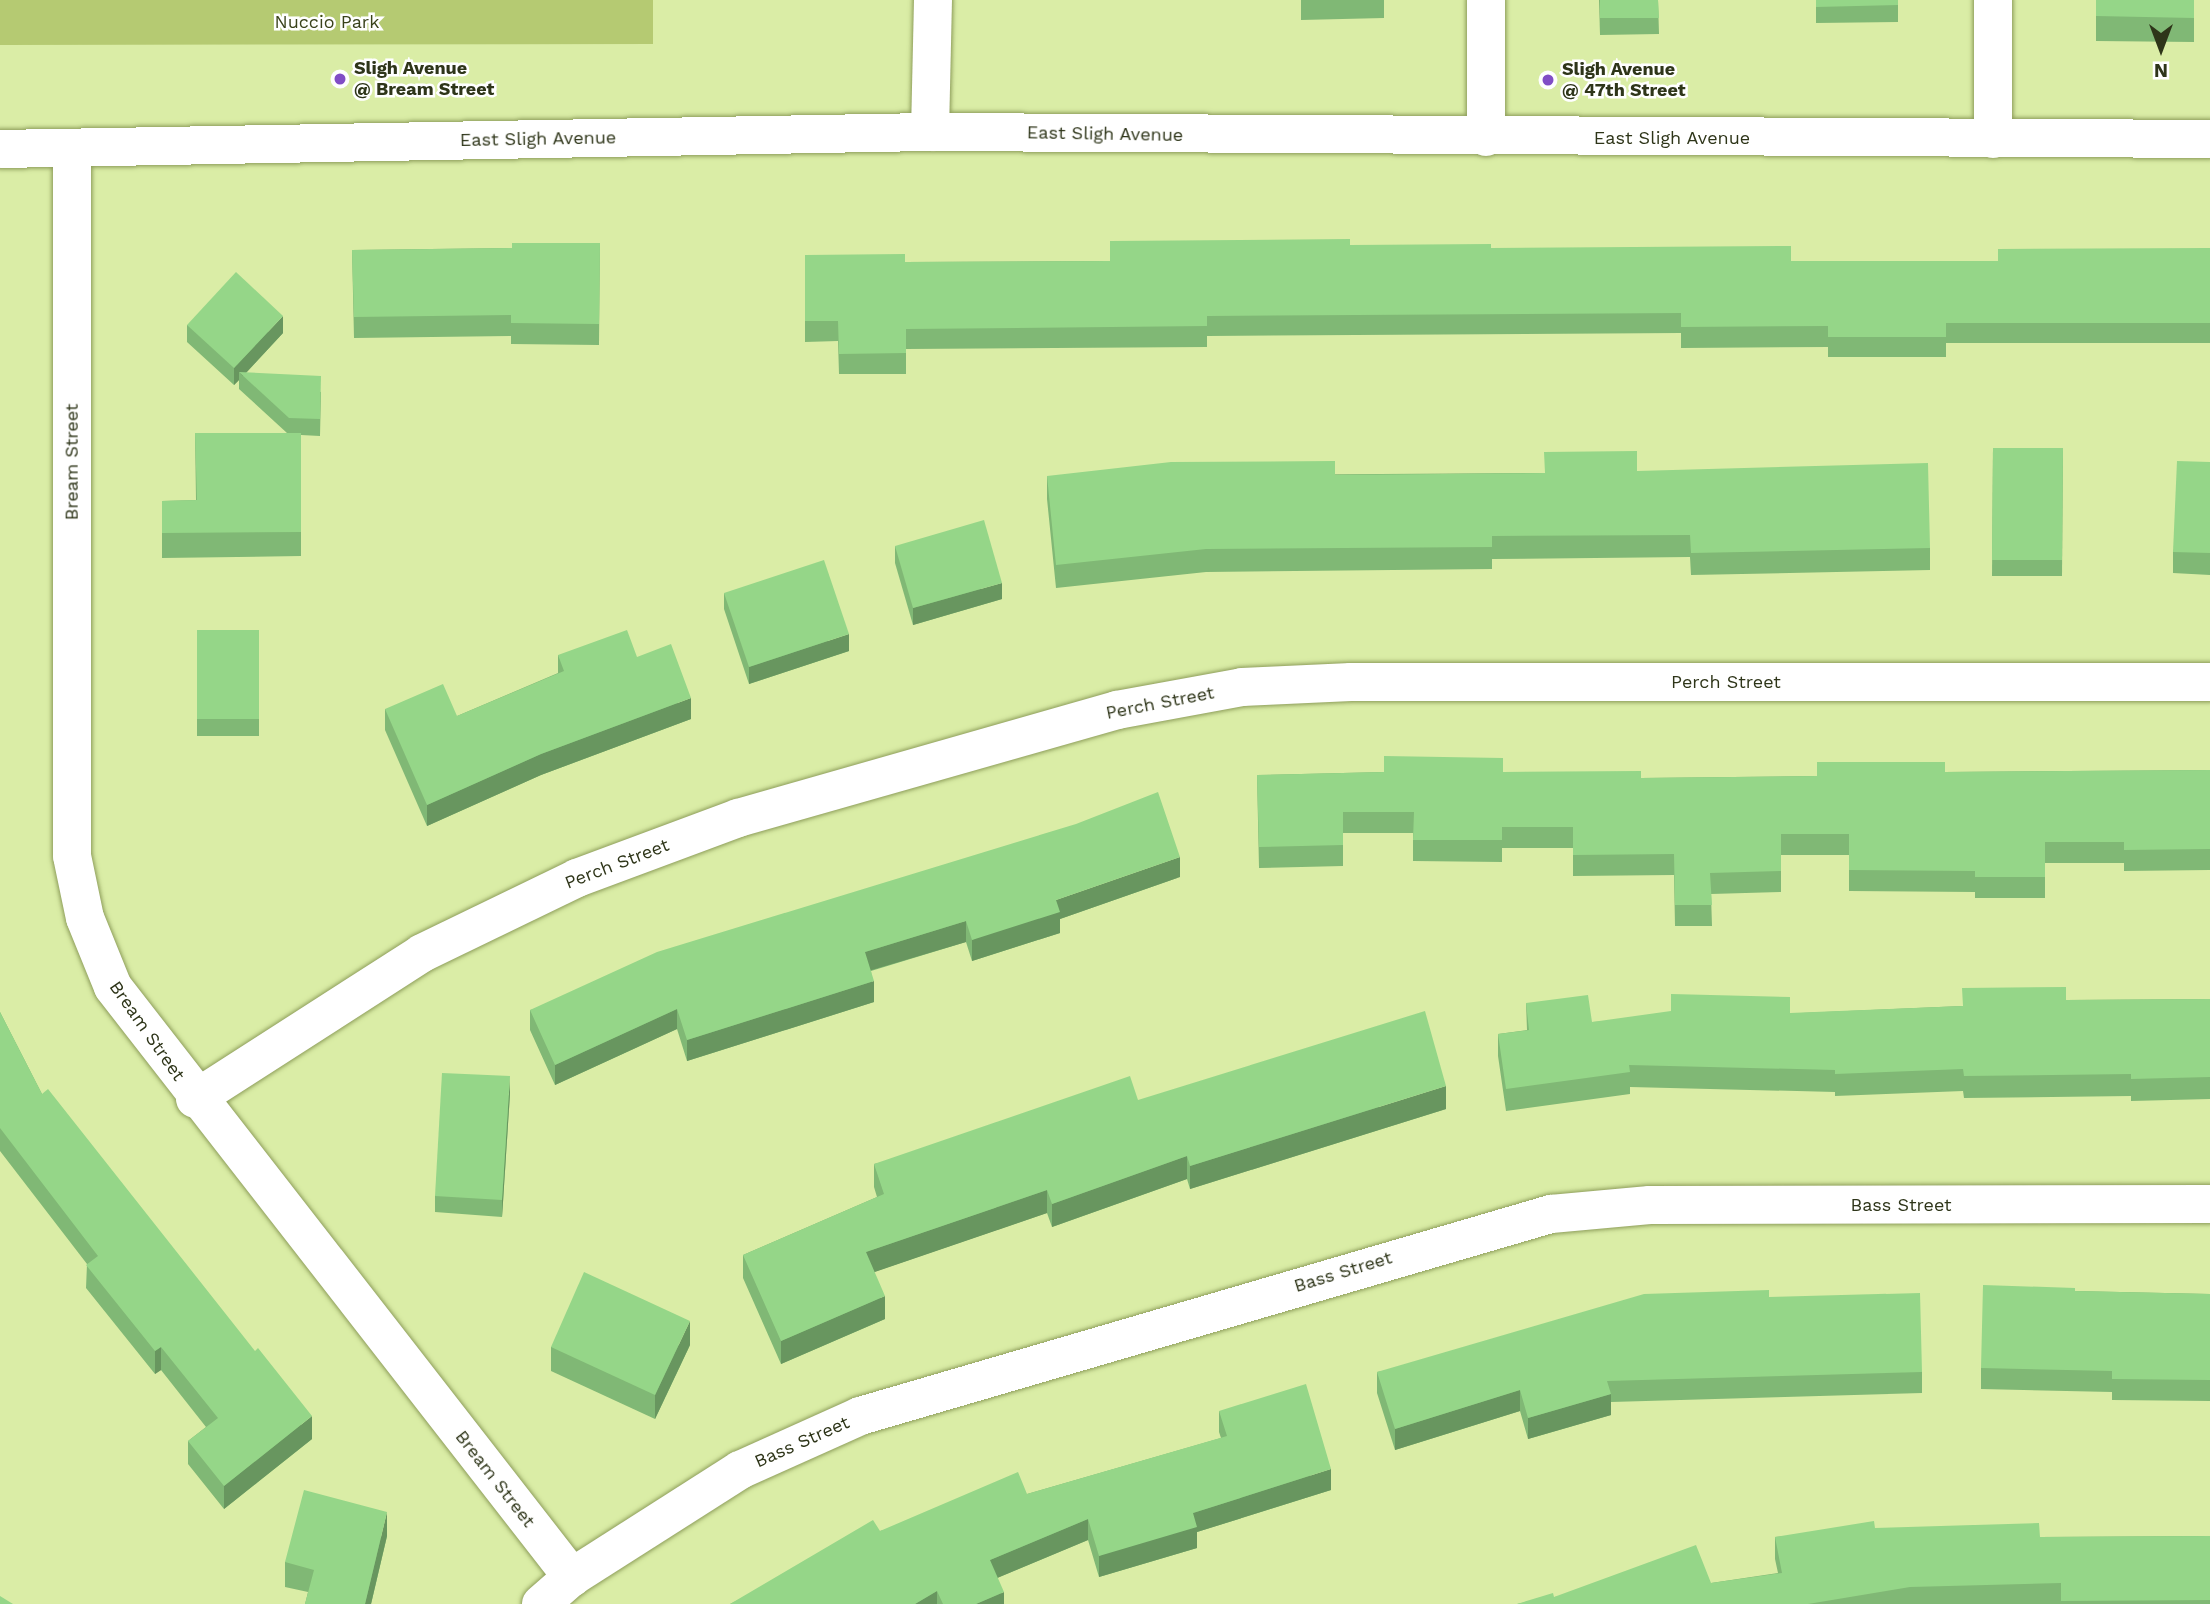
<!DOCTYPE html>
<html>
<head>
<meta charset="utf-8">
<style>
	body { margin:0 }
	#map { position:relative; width:2210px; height:1604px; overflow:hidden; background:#daeda6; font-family:"Work Sans",sans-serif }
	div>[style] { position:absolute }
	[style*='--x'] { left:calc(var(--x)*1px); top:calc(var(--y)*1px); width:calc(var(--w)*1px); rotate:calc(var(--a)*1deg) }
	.green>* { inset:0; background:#b5ca72 }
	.roads { filter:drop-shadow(0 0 2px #8e9e5b) drop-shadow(0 0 2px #8e9e5b) }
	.street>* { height:38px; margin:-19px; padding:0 19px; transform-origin:19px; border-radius:19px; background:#fff }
	.secondary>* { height:38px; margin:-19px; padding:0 19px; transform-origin:19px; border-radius:19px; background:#fff }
	.wall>* { inset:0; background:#80b875 }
	.shaded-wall>* { inset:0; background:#68965f }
	.building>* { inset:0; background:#95d688 }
	.dots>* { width:19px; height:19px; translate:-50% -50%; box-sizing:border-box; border:4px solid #fff; border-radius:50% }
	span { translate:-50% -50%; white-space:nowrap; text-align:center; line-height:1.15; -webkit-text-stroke:5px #fff; paint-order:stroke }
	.park-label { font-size:18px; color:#39421a }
	.poi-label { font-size:18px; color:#2e3519; font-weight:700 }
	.left { translate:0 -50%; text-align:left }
	.street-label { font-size:18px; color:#2e3519 }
	.north { position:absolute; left:2126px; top:14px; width:70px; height:70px; -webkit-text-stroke:5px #fff; paint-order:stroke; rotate:180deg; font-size:19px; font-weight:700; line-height:28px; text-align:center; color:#2e3519 }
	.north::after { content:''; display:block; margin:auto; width:24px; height:32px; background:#2e3519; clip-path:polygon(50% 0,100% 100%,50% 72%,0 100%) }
</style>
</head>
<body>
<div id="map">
	<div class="green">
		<i style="clip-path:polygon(0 0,653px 0,653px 44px,0 45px)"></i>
	</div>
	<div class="roads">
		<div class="street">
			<i style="--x:1486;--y:0;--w:137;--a:90"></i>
			<i style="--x:930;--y:132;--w:132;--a:-88.7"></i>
			<i style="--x:1993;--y:139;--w:139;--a:-90"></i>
			<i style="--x:72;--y:148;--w:708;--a:90"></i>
			<i style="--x:72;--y:856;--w:63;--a:78.2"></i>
			<i style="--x:85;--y:918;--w:74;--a:67.9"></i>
			<i style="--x:113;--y:987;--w:748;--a:52.12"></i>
			<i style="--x:195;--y:1099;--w:270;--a:-32.7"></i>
			<i style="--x:422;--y:953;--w:172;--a:-25.8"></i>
			<i style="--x:577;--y:878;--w:172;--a:-20.4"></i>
			<i style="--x:738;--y:818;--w:394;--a:-15.9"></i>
			<i style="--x:1117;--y:710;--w:127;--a:-10.4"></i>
			<i style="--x:1242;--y:687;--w:109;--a:-2.6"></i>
			<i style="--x:1351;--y:682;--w:859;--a:0"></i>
			<i style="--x:541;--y:1604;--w:41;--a:-41.1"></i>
			<i style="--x:572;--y:1577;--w:199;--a:-32.5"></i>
			<i style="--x:740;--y:1470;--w:132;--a:-24.2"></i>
			<i style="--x:860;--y:1416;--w:720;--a:-16.3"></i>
			<i style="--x:1551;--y:1214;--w:99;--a:-5.2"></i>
			<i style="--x:1650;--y:1205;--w:560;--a:-0.1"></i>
		</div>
		<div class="secondary">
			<i style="--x:0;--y:149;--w:930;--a:-1.05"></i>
			<i style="--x:930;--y:132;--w:1280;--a:0.31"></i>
		</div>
	</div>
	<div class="wall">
		<i style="clip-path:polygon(1301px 0,1384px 0,1384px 18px,1301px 20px)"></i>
		<i style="clip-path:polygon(1599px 0,1658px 0,1659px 34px,1600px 35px)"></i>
		<i style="clip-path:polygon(1816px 0,1898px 0,1898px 22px,1816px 23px)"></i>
		<i style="clip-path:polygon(2096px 0,2194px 0,2194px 42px,2096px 41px)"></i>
		<i style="clip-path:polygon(600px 243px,599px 345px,511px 344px,511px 336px,354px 338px,352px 250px,512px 248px)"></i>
		<i style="clip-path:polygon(1350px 245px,1491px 248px,1791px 261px,1998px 261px,2210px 248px,2210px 343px,1946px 343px,1946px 357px,1828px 357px,1828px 347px,1681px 348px,1681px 333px,1207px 336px,1207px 347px,906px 349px,906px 374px,839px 374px,838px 341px,805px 342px,805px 255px,905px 262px,1110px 261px)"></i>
		<i style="clip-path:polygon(187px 325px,283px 333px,246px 373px,321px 392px,320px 436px,301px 435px,301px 556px,162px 558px,162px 501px,196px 500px,195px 433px,287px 433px,239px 389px,239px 380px,234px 385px,187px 342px)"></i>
		<i style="clip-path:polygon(1993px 448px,2063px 448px,2062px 576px,1992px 576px)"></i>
		<i style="clip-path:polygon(2210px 462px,2210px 575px,2173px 573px,2173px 552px)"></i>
		<i style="clip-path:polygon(1637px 471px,1930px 548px,1930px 570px,1691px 575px,1690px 557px,1492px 559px,1492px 569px,1206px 572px,1056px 588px,1047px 499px,1047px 476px,1544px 473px)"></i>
		<i style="clip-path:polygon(895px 546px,1002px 599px,913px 625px,895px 563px)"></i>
		<i style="clip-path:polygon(724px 593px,849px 651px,749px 684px,724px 609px)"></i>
		<i style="clip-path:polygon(197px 630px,259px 630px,259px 736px,197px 736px)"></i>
		<i style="clip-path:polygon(558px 655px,637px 657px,691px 719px,541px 775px,427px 826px,385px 730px,385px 709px,457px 716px,558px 673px)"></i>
		<i style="clip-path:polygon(2210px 770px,2210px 870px,2124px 871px,2124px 863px,2045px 863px,2045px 898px,1975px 898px,1975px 892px,1849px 891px,1849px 855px,1781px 855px,1781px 892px,1711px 894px,1712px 926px,1675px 926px,1674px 875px,1573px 876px,1573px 848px,1502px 848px,1502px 862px,1413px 861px,1413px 833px,1343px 833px,1343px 866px,1259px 868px,1257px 775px,1384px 772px,1503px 772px,1641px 778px,1817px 776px,1945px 772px)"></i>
		<i style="clip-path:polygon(1180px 877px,1060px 919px,1060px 933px,972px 961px,966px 942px,871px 971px,874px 1002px,687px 1061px,677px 1029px,555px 1085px,530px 1030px,530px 1010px)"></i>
		<i style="clip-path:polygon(2210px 999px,2210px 1099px,2131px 1101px,2131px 1096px,1964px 1098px,1963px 1091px,1835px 1096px,1835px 1092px,1630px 1087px,1630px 1094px,1506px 1111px,1498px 1056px,1498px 1034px,1527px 1030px,1526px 1003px,1592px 1022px,1962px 1006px,2066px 1000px)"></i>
		<i style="clip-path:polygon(0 1012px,42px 1094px,312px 1439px,224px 1509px,188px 1464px,188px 1441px,206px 1427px,161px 1370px,155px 1374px,86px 1288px,87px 1264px,0 1151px)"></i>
		<i style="clip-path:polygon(510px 1093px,502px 1217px,435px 1212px,435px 1196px)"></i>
		<i style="clip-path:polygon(1138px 1100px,1446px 1109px,1190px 1189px,1187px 1179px,1052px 1227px,1047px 1213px,874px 1272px,885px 1319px,781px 1364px,743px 1278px,743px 1255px,877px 1197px,874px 1187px,874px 1164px)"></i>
		<i style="clip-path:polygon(2075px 1291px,2210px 1294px,2210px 1401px,2112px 1400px,2112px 1392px,1981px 1389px,1981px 1368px)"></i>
		<i style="clip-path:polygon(1769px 1297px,1922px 1372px,1922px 1393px,1611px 1402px,1611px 1415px,1528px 1439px,1520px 1411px,1395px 1450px,1377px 1393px,1377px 1372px)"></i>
		<i style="clip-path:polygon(690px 1345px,655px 1419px,551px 1371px,551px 1347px)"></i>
		<i style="clip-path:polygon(1219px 1411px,1331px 1490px,1197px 1532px,1197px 1548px,1099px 1577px,1088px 1540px,997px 1578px,1004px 1604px,730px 1604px,880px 1531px,1027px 1494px,1221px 1438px,1219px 1432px)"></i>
		<i style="clip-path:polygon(1875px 1528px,2040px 1537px,2210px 1536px,2210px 1604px,1517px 1604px,1554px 1597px,1711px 1583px,1778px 1573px,1775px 1559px,1775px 1537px)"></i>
		<i style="clip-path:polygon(387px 1536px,371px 1604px,305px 1604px,308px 1592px,285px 1587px,285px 1562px)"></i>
	</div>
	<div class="shaded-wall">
		<i style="clip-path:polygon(283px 316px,283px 333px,243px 376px,239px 372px,239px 380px,234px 385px,234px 368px)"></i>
		<i style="clip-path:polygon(1002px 583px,1002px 599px,913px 625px,913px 608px)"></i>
		<i style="clip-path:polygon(849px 634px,849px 651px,749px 684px,749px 667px)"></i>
		<i style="clip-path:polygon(691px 698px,691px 719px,541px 775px,427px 826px,427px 805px,541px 754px)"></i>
		<i style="clip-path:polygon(1180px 857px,1180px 877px,1060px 919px,1060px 933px,972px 961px,972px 940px,1056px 900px)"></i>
		<i style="clip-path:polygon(966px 921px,966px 942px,865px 972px,865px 952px)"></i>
		<i style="clip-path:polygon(874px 981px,874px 1002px,687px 1061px,687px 1040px)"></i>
		<i style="clip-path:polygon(677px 1009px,677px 1029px,555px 1085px,555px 1065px)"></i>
		<i style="clip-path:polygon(510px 1076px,510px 1093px,502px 1217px,502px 1200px)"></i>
		<i style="clip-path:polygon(1446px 1086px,1446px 1109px,1190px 1189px,1190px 1166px)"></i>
		<i style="clip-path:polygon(1187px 1156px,1187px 1179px,1052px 1227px,1052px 1204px)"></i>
		<i style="clip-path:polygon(1047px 1190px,1047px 1213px,866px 1275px,866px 1252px)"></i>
		<i style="clip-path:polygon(885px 1296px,885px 1319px,781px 1364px,781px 1341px)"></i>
		<i style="clip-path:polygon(690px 1321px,690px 1345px,655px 1419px,655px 1395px)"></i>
		<i style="clip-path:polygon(161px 1347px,161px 1370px,155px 1374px,155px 1351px)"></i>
		<i style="clip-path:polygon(1520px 1390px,1520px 1411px,1395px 1450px,1395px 1429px)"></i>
		<i style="clip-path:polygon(1611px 1394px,1611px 1415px,1528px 1439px,1528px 1418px)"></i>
		<i style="clip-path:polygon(312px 1416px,312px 1439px,224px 1509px,224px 1486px)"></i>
		<i style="clip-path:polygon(1331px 1469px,1331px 1490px,1197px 1532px,1197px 1548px,1099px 1577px,1099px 1556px,1193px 1513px)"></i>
		<i style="clip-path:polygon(387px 1512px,387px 1536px,371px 1604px,365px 1604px)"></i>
		<i style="clip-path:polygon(1088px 1519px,1088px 1540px,990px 1581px,990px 1560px)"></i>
		<i style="clip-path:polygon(937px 1591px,937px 1604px,915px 1604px)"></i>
		<i style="clip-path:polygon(1004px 1592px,1004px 1604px,976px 1604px)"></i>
	</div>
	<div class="building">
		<i style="clip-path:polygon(1600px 0,1658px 0,1659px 18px,1600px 18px)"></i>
		<i style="clip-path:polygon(1816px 0,1898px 0,1898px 5px,1816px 7px)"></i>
		<i style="clip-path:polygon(2096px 0,2194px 0,2194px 18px,2096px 16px)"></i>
		<i style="clip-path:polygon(1350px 239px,1350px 245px,1491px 244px,1491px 248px,1791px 246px,1791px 261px,1998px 261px,1998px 249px,2210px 248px,2210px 323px,1946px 323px,1946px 337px,1828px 337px,1828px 326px,1681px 327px,1681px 313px,1207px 316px,1207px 326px,906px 329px,906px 353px,839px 354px,838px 321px,805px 321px,805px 255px,905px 254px,905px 262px,1110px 261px,1110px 241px)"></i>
		<i style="clip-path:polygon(512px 243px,600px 243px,599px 324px,511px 323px,511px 315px,354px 317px,352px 250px,512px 248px)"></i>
		<i style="clip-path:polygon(236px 272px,283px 316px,234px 368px,187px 325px)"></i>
		<i style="clip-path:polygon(239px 372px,321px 376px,320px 419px,289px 418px)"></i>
		<i style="clip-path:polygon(195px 433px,301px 433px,301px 532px,162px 533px,162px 501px,197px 500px)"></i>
		<i style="clip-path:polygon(1993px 448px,2063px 448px,2062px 560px,1992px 560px)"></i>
		<i style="clip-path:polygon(1637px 451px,1637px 471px,1928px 463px,1930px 548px,1691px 553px,1690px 535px,1492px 536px,1492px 547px,1206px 549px,1056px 565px,1047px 476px,1171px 462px,1335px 461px,1335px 475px,1545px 473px,1544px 452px)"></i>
		<i style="clip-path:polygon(2177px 461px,2210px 462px,2210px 553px,2173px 552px)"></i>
		<i style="clip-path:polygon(984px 520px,1002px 583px,913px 608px,895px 546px)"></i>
		<i style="clip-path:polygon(824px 560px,849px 634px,749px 667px,724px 593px)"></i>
		<i style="clip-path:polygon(197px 630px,259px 630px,259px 719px,197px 719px)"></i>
		<i style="clip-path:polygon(627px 630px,637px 657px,671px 644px,691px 698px,541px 754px,427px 805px,385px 709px,443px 684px,457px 716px,564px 671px,558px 655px)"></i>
		<i style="clip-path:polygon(1384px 756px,1503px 758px,1503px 772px,1641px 771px,1641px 778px,1817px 776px,1817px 762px,1945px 762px,1945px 772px,2210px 770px,2210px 849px,2124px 850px,2124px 842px,2045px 842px,2045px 877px,1975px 877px,1975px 871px,1849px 870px,1849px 834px,1781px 834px,1781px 871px,1710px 873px,1712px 905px,1675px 905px,1674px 854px,1573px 855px,1573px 827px,1502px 827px,1502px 840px,1413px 840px,1414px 812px,1343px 812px,1343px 845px,1259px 847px,1257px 775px,1384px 772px)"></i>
		<i style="clip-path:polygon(1158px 792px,1180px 857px,1056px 900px,1060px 912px,972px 940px,966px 921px,865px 952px,874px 981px,687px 1040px,677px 1009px,555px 1065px,530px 1010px,657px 952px,1076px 824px)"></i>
		<i style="clip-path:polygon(2066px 987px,2066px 1000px,2210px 999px,2210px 1077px,2131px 1079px,2131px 1074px,1964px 1076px,1963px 1069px,1835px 1074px,1835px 1070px,1629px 1065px,1630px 1072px,1506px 1089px,1498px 1034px,1529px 1030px,1526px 1003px,1588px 995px,1592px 1022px,1671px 1011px,1671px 994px,1790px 997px,1790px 1013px,1963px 1006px,1962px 988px)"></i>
		<i style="clip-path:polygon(1425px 1011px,1446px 1086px,1190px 1166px,1187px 1156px,1052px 1204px,1047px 1190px,866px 1252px,885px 1296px,781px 1341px,743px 1255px,884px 1194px,874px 1164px,1130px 1076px,1138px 1100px)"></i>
		<i style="clip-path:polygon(0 1012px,42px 1094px,48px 1089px,255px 1351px,258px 1348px,312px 1416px,224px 1486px,188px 1441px,218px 1418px,161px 1347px,155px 1351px,86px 1265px,98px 1256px,0 1128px)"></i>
		<i style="clip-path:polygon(442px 1073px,510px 1076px,502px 1200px,435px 1196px)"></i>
		<i style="clip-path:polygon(584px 1272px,690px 1321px,655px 1395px,551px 1347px)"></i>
		<i style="clip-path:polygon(1983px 1285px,2075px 1288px,2075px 1291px,2210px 1294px,2210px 1380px,2112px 1379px,2112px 1371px,1981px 1368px)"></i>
		<i style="clip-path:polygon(1769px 1290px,1769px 1297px,1920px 1293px,1922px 1372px,1607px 1381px,1611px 1394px,1528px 1418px,1520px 1390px,1395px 1429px,1377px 1372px,1644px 1294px)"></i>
		<i style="clip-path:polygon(1306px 1384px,1331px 1469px,1193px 1513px,1197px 1527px,1099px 1556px,1088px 1519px,990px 1560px,1004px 1592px,976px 1604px,943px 1604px,937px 1591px,915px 1604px,730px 1604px,873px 1520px,880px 1531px,1018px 1472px,1027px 1494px,1227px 1436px,1219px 1411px)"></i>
		<i style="clip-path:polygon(304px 1490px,387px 1512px,365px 1604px,305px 1604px,314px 1570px,285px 1562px)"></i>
		<i style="clip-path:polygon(1874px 1521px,1875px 1528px,2039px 1523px,2040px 1537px,2210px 1536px,2210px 1600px,2061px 1601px,2061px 1583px,1910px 1587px,1808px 1604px,1517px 1604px,1553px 1593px,1554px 1597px,1696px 1545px,1711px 1583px,1782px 1573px,1775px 1537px)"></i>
		<i style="clip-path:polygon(0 1596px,13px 1604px,0 1604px)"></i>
	</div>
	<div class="dots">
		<i style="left:340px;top:79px;background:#814ec5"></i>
		<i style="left:1548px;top:80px;background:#814ec5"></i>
	</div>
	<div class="park-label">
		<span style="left:327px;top:22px">Nuccio Park</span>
	</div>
	<div class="poi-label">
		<span class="left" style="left:354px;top:79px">Sligh Avenue<br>@ Bream Street</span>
		<span class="left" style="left:1562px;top:80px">Sligh Avenue<br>@ 47th Street</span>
	</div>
	<div class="street-label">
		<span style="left:1105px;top:134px;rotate:1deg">East Sligh Avenue</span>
		<span style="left:1672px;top:138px">East Sligh Avenue</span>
		<span style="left:538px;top:139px;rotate:-1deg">East Sligh Avenue</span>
		<span style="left:72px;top:462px;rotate:-90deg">Bream Street</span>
		<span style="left:1726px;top:682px">Perch Street</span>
		<span style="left:1160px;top:703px;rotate:-11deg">Perch Street</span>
		<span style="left:617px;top:864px;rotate:-21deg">Perch Street</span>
		<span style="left:147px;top:1031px;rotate:55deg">Bream Street</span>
		<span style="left:1901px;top:1205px">Bass Street</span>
		<span style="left:1343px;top:1272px;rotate:-17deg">Bass Street</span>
		<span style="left:802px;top:1442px;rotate:-24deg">Bass Street</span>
		<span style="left:495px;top:1479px;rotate:52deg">Bream Street</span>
	</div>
	<div class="north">N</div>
</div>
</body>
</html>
